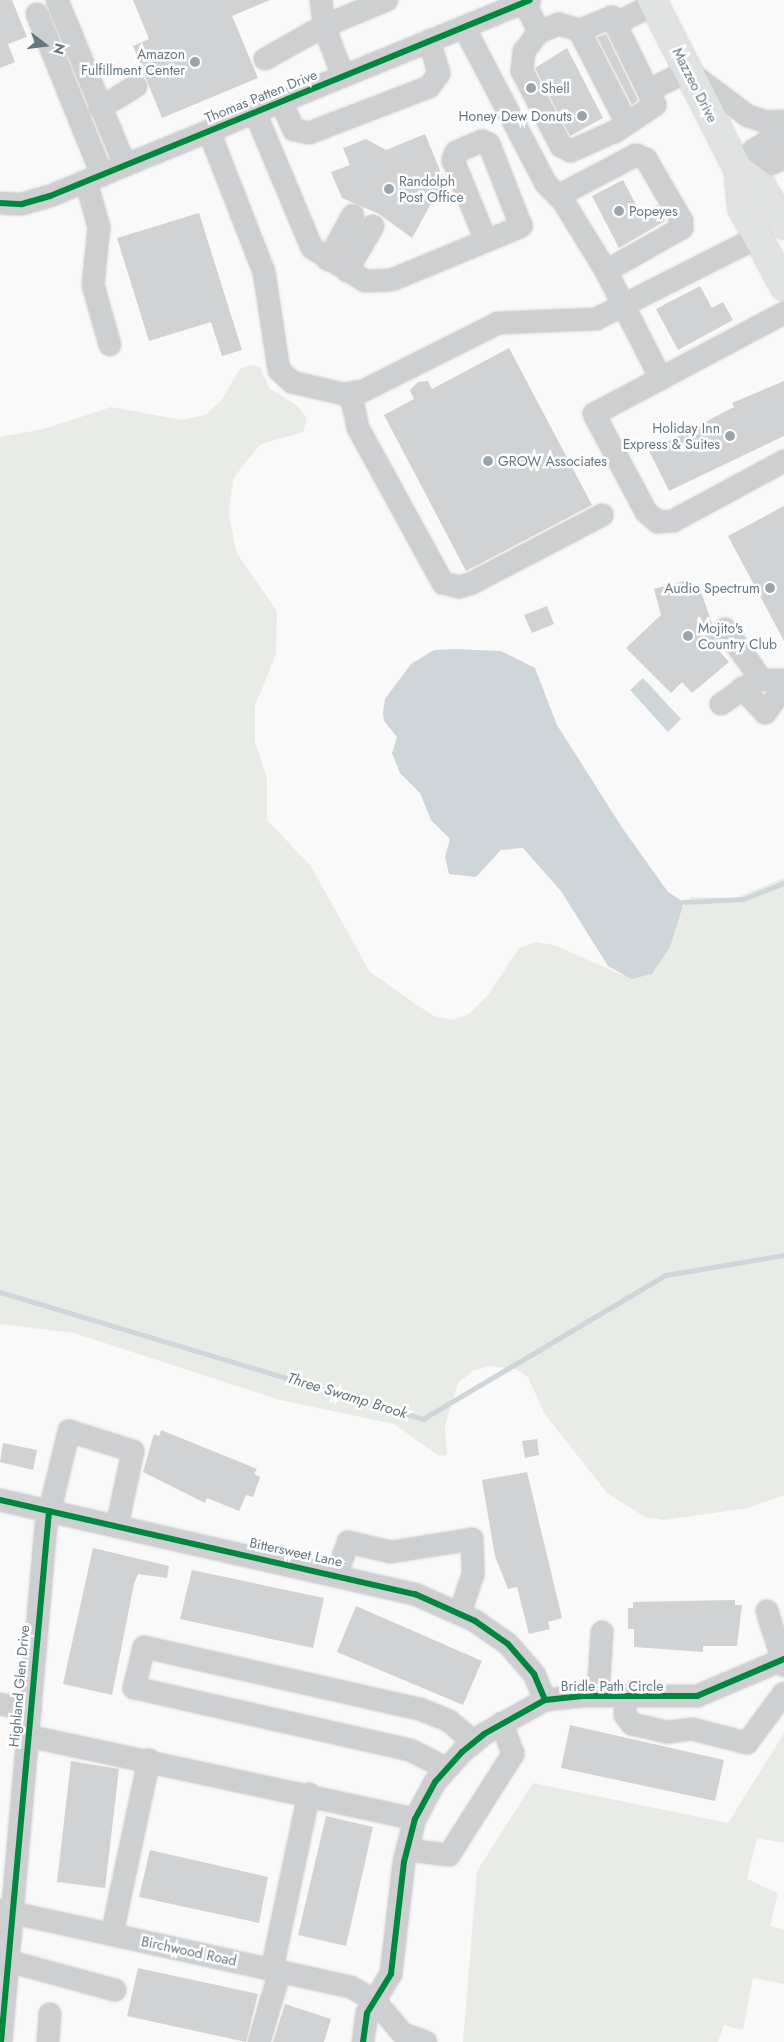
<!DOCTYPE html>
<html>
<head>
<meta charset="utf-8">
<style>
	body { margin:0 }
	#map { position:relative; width:784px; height:2042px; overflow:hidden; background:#f9f9f9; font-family:Jost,sans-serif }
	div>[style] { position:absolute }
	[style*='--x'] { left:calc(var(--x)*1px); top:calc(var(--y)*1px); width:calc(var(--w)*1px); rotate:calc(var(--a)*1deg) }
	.green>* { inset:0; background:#e8ebe6 }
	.water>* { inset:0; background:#ced6d9 }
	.stream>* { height:4.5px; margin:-2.25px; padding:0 2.25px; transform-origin:2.25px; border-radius:2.25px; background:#ced6d9 }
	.building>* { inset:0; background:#d0d2d3 }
	.roads { filter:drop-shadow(0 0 1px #d5d6d7) drop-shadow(0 0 1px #d5d6d7) }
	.minor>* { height:22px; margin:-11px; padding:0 11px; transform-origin:11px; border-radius:11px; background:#cecfd0 }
	.major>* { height:28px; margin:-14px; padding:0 14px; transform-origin:14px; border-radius:14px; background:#e1e2e2 }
	.cycleway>* { height:6px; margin:-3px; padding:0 3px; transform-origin:3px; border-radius:3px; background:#00873e }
	.dots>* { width:14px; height:14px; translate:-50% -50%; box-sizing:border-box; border:2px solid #fff; border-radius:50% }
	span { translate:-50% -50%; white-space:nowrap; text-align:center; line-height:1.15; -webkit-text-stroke:5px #fff; paint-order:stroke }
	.poi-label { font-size:14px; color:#657683 }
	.right { translate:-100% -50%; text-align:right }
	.left { translate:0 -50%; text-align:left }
	.street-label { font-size:14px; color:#657683 }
	.water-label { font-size:15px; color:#60757c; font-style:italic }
	.north { position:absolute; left:20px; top:20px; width:50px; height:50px; -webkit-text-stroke:4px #fff; paint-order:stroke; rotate:105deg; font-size:14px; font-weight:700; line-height:20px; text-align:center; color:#657683 }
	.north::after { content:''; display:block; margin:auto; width:18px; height:22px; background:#657683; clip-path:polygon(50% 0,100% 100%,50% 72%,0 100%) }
</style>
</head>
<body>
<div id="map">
	<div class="green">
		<i style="clip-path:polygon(250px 365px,260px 367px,270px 389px,297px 405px,307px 418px,303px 432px,261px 444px,245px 463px,233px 479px,229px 513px,236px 552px,277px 611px,276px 654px,255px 706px,255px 741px,267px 778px,267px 820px,310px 865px,370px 972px,433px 1016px,454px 1020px,469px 1014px,488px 995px,519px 948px,536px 942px,554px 945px,631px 979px,674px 934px,679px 912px,691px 897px,735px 898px,784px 878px,784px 1495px,748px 1508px,665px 1520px,645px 1517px,607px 1493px,544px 1413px,528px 1377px,516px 1369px,489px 1366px,474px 1370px,458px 1383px,445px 1426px,447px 1455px,439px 1456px,394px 1424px,280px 1400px,74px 1333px,0 1324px,0 437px,44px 429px,111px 407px,182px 420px,205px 415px,221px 401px,240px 369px)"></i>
		<i style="clip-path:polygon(784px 1733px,784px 1843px,757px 1838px,747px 1879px,778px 1893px,770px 1926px,784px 1930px,784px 1984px,753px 1978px,743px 2030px,724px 2025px,718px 2042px,463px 2042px,477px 1871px,533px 1783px,728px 1823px)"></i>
	</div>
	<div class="water">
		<i style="clip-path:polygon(455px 649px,501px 651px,535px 668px,557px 725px,623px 829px,668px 892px,684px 902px,670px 947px,652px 974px,631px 979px,608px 966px,561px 891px,523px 848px,501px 850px,476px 877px,449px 874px,445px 857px,450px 839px,431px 820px,420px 793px,400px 773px,392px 753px,397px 737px,384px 721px,383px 712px,385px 699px,411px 664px,434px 650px)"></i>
		<i style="clip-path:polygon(643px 678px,681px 719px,668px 732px,630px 690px)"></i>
	</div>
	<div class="stream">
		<i style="--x:684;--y:902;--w:59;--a:-2.9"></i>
		<i style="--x:743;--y:899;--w:44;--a:-21.3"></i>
		<i style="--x:0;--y:1292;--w:442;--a:16.7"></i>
		<i style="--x:423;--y:1419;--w:282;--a:-30.7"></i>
		<i style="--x:666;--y:1275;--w:120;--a:-9.6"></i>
	</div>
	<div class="building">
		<i style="clip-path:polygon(0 0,12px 0,27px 37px,8px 44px,15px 62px,0 68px)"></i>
		<i style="clip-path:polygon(133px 0,270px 0,232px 16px,258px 78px,162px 118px,133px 46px,149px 39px)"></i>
		<i style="clip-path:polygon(606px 34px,638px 100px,632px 105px,597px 37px)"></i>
		<i style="clip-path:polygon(567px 48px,603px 118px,570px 136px,535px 68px)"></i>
		<i style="clip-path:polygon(425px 134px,444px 180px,412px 238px,379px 214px,342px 198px,331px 172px,350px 165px,343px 148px,366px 139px,386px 150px)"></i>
		<i style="clip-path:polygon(623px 180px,641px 214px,657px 205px,665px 221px,619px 248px,592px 196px)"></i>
		<i style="clip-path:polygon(199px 213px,242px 350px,222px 356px,211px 322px,149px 341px,117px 238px)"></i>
		<i style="clip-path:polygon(700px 286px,712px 308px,723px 302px,733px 320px,678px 350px,656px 309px)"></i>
		<i style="clip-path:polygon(509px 348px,592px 505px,466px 571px,384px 415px,414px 399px,410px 390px,418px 382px,428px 381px,432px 389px)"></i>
		<i style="clip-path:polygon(784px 381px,784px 436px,669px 491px,649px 451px,734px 407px,732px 403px)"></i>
		<i style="clip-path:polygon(784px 506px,784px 641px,728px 536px)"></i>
		<i style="clip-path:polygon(687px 580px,689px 589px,699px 586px,718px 641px,714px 645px,729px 662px,692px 693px,682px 682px,671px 693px,626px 648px,661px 615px,654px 589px)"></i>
		<i style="clip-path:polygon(547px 606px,554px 624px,532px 633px,524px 615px)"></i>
		<i style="clip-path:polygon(161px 1430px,257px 1469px,254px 1474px,260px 1477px,253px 1497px,246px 1495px,239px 1511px,207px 1498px,205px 1503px,143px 1472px,154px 1434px,159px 1436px)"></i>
		<i style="clip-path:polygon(537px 1439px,539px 1455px,525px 1458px,522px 1441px)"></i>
		<i style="clip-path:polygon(3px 1443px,37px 1450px,33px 1470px,0 1462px)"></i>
		<i style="clip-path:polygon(527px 1472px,562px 1618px,548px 1622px,550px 1629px,529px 1634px,517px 1587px,508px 1589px,495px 1556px,482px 1480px)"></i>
		<i style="clip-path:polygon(93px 1548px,169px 1566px,167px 1578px,138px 1574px,134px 1584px,112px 1695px,63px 1684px)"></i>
		<i style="clip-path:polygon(192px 1570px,324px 1598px,313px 1648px,180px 1619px)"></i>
		<i style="clip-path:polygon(735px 1600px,735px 1605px,742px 1605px,737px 1646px,703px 1646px,703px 1652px,634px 1647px,634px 1629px,628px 1629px,628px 1608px,633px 1608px,633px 1602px)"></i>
		<i style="clip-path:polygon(356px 1606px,482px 1661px,463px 1705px,337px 1652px)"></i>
		<i style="clip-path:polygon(570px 1725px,724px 1760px,715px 1801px,561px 1768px)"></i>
		<i style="clip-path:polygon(71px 1761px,119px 1769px,105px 1888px,57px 1882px)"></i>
		<i style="clip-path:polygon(326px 1816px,373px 1827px,346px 1946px,298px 1935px)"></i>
		<i style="clip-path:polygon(150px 1850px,268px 1877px,259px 1923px,139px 1897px)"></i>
		<i style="clip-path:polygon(138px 1968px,258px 1994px,246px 2042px,127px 2016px)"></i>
		<i style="clip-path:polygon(285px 2004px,331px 2019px,324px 2042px,273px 2042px)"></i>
	</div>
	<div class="roads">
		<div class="minor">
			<i style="--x:57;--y:0;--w:178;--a:67.6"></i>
			<i style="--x:321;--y:0;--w:26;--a:83"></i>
			<i style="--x:324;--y:26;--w:53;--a:69.2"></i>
			<i style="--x:524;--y:2;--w:34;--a:63"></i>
			<i style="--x:539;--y:32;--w:22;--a:-22"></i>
			<i style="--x:559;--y:24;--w:21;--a:17"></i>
			<i style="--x:579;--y:30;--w:103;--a:62.9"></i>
			<i style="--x:37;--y:14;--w:174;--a:68"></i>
			<i style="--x:615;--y:24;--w:44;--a:-27.1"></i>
			<i style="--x:464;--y:27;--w:177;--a:62.4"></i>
			<i style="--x:546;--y:184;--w:24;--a:45"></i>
			<i style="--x:563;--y:201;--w:82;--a:58.4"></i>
			<i style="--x:606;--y:271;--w:121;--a:63"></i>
			<i style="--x:539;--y:32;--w:24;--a:128"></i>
			<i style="--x:524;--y:51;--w:20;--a:96"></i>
			<i style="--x:522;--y:71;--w:85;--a:62.5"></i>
			<i style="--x:561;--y:146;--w:11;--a:27"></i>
			<i style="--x:571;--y:151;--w:49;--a:-24"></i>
			<i style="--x:616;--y:131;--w:47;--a:-33.7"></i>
			<i style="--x:655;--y:105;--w:98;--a:-116"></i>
			<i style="--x:612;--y:17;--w:35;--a:158"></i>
			<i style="--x:265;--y:59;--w:68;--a:-29.2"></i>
			<i style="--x:324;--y:26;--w:68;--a:-22.4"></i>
			<i style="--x:649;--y:90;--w:43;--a:-26"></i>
			<i style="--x:688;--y:71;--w:75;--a:36.9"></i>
			<i style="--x:748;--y:116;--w:19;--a:18"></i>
			<i style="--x:766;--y:122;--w:18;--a:-3"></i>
			<i style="--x:281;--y:102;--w:31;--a:65"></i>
			<i style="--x:294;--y:130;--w:15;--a:11"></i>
			<i style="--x:309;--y:133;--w:129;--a:-21"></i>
			<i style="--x:429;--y:87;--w:17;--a:-54"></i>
			<i style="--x:439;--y:73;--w:34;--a:-107"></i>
			<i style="--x:100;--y:108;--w:42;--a:-31.4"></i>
			<i style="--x:255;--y:112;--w:147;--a:67.3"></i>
			<i style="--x:312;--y:248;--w:62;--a:31.9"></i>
			<i style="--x:365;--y:281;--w:24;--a:-2"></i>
			<i style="--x:389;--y:280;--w:5;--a:-11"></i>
			<i style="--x:394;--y:279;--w:134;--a:-22.4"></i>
			<i style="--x:518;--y:228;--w:4;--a:-34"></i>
			<i style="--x:521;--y:226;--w:88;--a:-111.3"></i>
			<i style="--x:489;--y:144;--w:8;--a:-157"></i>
			<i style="--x:482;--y:141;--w:28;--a:157"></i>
			<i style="--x:456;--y:152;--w:9;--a:111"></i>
			<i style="--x:453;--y:160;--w:87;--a:67.8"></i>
			<i style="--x:209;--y:131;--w:151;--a:68.7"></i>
			<i style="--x:264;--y:272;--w:99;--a:81.3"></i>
			<i style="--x:279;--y:370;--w:18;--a:43"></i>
			<i style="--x:292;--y:382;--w:52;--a:13.2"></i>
			<i style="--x:343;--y:394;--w:20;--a:-9"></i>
			<i style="--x:363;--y:391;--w:151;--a:-26.7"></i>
			<i style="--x:498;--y:323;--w:98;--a:-2.3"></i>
			<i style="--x:596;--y:319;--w:182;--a:-26.8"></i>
			<i style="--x:738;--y:169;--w:25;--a:-50"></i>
			<i style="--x:754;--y:150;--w:35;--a:-31"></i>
			<i style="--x:738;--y:169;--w:28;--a:-6"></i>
			<i style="--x:766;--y:166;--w:20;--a:-24"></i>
			<i style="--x:86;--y:181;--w:48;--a:74.2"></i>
			<i style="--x:99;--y:227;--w:58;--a:95.9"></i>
			<i style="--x:93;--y:285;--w:62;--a:74.2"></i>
			<i style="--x:558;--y:196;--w:88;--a:-27.7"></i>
			<i style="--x:636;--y:155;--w:11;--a:22"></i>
			<i style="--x:646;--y:159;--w:72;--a:59.9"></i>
			<i style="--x:682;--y:221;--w:7;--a:90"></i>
			<i style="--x:682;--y:228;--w:87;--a:150.5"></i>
			<i style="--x:0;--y:203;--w:22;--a:3"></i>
			<i style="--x:22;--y:204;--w:29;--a:-16"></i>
			<i style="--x:50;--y:196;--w:518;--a:-22.21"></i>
			<i style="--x:328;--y:260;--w:51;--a:-60.9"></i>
			<i style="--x:347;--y:271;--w:52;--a:-60"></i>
			<i style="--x:784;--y:313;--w:215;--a:152"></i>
			<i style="--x:594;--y:414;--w:111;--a:62"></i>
			<i style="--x:646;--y:512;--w:16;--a:40"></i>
			<i style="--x:658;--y:522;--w:15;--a:-4"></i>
			<i style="--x:673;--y:521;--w:126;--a:-28.4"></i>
			<i style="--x:351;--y:395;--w:34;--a:78"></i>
			<i style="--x:358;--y:428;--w:177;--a:61.3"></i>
			<i style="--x:443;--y:583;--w:16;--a:14"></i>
			<i style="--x:459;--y:587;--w:14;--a:-17"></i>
			<i style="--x:472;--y:583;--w:147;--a:-27.6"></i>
			<i style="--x:725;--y:629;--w:62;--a:54.2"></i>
			<i style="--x:742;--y:688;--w:34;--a:47"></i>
			<i style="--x:765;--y:713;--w:31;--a:-53"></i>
			<i style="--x:721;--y:704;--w:42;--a:-34.4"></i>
			<i style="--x:756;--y:680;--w:28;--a:0"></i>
			<i style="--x:0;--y:1500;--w:426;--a:12.8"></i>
			<i style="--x:415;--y:1594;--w:66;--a:24.2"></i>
			<i style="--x:475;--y:1621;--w:40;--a:34.9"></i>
			<i style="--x:508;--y:1644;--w:40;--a:49"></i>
			<i style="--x:534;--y:1674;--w:28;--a:67"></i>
			<i style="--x:337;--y:1573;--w:33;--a:-70"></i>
			<i style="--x:348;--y:1542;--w:44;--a:13.1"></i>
			<i style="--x:391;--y:1552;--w:82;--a:-9.1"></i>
			<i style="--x:472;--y:1539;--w:35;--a:88"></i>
			<i style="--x:473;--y:1574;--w:41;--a:108.4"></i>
			<i style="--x:767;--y:1611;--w:57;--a:72.5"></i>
			<i style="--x:598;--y:1696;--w:64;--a:-86.4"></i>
			<i style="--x:625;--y:1697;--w:18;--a:90"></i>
			<i style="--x:625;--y:1715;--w:11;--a:52"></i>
			<i style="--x:632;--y:1724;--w:37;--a:13"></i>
			<i style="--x:668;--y:1732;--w:24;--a:-7"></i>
			<i style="--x:692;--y:1729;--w:57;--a:14.3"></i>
			<i style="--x:747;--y:1743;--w:62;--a:-53.5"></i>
			<i style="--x:0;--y:1704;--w:31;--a:11"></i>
			<i style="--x:28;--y:1736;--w:396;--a:12.1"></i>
			<i style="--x:446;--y:1768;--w:40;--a:-153.4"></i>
			<i style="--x:410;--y:1750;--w:283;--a:-167.3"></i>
			<i style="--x:134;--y:1688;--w:42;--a:-76.3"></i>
			<i style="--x:144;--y:1647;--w:283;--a:12.7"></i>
			<i style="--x:420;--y:1709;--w:31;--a:22"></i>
			<i style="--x:449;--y:1721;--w:33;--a:40"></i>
			<i style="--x:407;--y:1850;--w:42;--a:6.8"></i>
			<i style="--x:449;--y:1855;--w:120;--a:-57.6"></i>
			<i style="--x:513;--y:1754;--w:33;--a:-110"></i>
			<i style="--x:0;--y:1910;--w:359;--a:12.4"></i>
			<i style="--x:351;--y:1987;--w:28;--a:30"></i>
			<i style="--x:375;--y:2001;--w:43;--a:49.7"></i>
			<i style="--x:403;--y:2034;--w:24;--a:19"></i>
			<i style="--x:112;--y:1934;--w:178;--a:-78"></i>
			<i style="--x:8;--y:1961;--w:111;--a:15.2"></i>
			<i style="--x:272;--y:1969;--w:179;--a:-78.1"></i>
			<i style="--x:1;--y:2042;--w:518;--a:-85.02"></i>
			<i style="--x:46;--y:1526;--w:98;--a:-76.4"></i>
			<i style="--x:69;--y:1431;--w:67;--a:17.4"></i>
			<i style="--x:133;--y:1451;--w:77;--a:102"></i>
			<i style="--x:48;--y:2042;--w:28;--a:-86"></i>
			<i style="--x:259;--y:2042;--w:74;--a:-73.5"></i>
			<i style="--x:363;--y:2042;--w:29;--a:-82"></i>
			<i style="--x:367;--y:2013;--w:46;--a:-58.4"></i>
			<i style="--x:391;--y:1974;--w:113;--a:-83.4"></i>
			<i style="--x:404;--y:1862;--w:44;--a:-75.7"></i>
			<i style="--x:415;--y:1819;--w:42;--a:-61.6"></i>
			<i style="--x:435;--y:1782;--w:40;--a:-48"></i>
			<i style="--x:462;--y:1752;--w:28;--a:-39"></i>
			<i style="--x:484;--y:1734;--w:70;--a:-29.1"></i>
			<i style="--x:545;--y:1700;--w:38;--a:-6"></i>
			<i style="--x:583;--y:1696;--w:114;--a:0"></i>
			<i style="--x:697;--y:1696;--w:95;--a:-23"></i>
		</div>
		<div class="major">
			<i style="--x:652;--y:0;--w:190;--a:63"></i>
			<i style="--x:738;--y:169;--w:39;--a:84"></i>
			<i style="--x:742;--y:208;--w:89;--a:61.7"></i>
			<i style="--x:738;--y:169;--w:30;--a:37"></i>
			<i style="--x:762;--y:187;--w:44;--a:59.9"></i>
		</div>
	</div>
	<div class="cycleway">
		<i style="--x:0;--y:203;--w:22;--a:3"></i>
		<i style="--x:22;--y:204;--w:29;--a:-16"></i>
		<i style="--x:50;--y:196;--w:518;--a:-22.21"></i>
		<i style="--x:0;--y:1500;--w:426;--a:12.8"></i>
		<i style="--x:415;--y:1594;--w:66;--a:24.2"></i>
		<i style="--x:475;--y:1621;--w:40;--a:34.9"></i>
		<i style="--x:508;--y:1644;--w:40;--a:49"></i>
		<i style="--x:534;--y:1674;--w:28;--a:67"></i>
		<i style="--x:1;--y:2042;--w:533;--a:-84.83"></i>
		<i style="--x:363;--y:2042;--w:29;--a:-82"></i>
		<i style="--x:367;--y:2013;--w:46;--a:-58.4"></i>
		<i style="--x:391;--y:1974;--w:113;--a:-83.4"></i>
		<i style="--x:404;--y:1862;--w:44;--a:-75.7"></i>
		<i style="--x:415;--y:1819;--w:42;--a:-61.6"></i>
		<i style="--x:435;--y:1782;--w:40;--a:-48"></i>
		<i style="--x:462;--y:1752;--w:28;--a:-39"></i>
		<i style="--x:484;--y:1734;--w:70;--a:-29.1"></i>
		<i style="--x:545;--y:1700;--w:38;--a:-6"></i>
		<i style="--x:583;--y:1696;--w:114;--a:0"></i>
		<i style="--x:697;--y:1696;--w:95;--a:-23"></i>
	</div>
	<div class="dots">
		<i style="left:195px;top:62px;background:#99a4ac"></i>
		<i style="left:531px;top:88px;background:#99a4ac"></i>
		<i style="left:582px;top:116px;background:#99a4ac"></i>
		<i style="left:389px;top:189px;background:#99a4ac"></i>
		<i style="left:619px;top:211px;background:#99a4ac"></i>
		<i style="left:730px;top:436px;background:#99a4ac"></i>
		<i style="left:488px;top:461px;background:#99a4ac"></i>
		<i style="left:770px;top:588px;background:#99a4ac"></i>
		<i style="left:688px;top:636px;background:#99a4ac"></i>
	</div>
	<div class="poi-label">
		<span class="right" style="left:185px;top:62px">Amazon<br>Fulfillment Center</span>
		<span class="left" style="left:541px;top:88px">Shell</span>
		<span class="right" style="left:572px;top:116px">Honey Dew Donuts</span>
		<span class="left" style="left:399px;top:189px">Randolph<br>Post Office</span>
		<span class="left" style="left:629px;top:211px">Popeyes</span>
		<span class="right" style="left:720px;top:436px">Holiday Inn<br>Express &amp; Suites</span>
		<span class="left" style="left:498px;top:461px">GROW Associates</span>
		<span class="right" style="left:760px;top:588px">Audio Spectrum</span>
		<span class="left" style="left:698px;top:636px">Mojito's<br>Country Club</span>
	</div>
	<div class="street-label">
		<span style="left:695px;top:85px;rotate:63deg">Mazzeo Drive</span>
		<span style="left:261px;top:96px;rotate:-22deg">Thomas Patten Drive</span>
		<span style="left:296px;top:1552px;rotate:12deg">Bittersweet Lane</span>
		<span style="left:19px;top:1686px;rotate:-85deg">Highland Glen Drive</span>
		<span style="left:612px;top:1686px">Bridle Path Circle</span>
		<span style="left:189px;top:1951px;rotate:12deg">Birchwood Road</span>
	</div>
	<div class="water-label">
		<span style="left:347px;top:1396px;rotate:17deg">Three Swamp Brook</span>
	</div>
	<div class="north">N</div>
</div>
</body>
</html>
